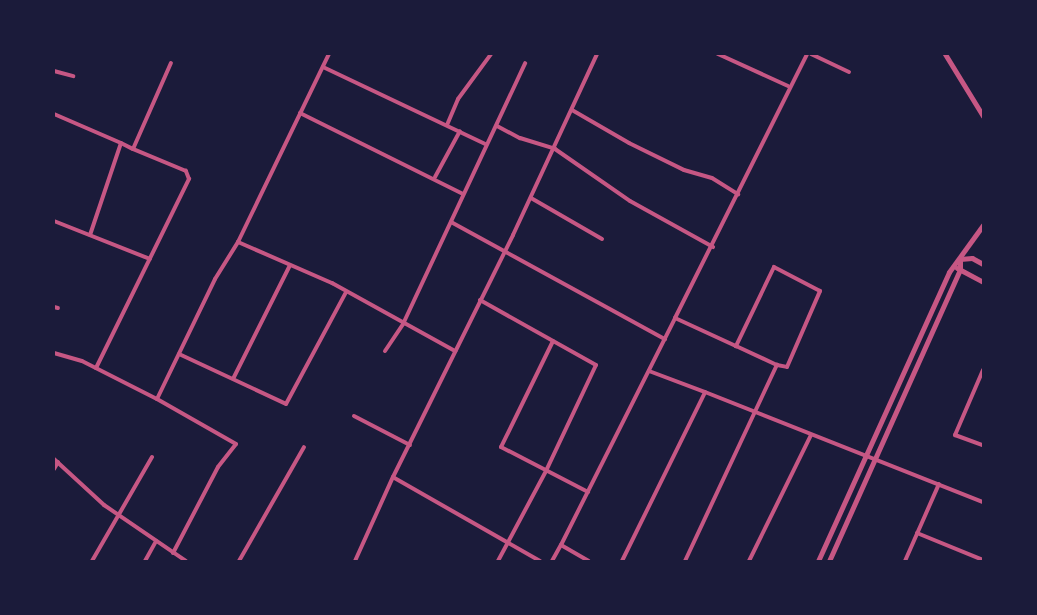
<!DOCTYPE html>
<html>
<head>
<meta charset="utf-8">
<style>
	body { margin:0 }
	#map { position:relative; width:1037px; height:615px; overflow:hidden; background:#1b1b3a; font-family:"Sofia Sans Condensed",sans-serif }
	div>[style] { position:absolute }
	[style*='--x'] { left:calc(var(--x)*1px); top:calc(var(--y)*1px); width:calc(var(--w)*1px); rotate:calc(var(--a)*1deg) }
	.minor>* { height:4px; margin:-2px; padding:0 2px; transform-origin:2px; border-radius:2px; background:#c65784 }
	.tertiary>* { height:5px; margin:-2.5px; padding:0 2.5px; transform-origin:2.5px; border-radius:2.5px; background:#c65784 }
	span { translate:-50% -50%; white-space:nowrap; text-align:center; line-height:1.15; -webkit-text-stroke:4px #1b1b3a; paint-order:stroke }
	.frame { position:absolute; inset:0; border:55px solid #1b1b3a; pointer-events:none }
</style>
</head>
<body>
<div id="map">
	<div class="minor">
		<i style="--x:718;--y:54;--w:77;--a:24.6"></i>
		<i style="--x:811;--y:54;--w:42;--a:25.3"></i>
		<i style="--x:323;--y:67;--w:179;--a:25.4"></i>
		<i style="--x:54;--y:71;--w:20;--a:15"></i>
		<i style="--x:572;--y:110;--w:66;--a:30.1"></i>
		<i style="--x:629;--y:143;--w:61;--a:26.1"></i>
		<i style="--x:684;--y:170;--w:29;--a:16"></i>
		<i style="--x:712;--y:178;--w:31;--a:32"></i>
		<i style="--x:300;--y:113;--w:182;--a:26.4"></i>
		<i style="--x:54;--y:114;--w:73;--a:23.4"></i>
		<i style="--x:447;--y:125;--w:28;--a:-67"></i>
		<i style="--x:458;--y:99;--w:56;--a:-53.7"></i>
		<i style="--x:497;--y:126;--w:26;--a:28"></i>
		<i style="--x:520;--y:138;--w:37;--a:17"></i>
		<i style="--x:555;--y:149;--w:91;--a:34.7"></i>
		<i style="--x:630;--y:201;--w:95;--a:29"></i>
		<i style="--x:435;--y:177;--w:52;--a:-61.5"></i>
		<i style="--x:531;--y:198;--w:82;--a:30"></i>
		<i style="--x:54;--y:221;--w:103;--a:21.6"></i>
		<i style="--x:451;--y:222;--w:244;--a:28.7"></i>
		<i style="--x:90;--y:235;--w:97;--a:-71.4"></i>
		<i style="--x:121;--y:143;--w:13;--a:27"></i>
		<i style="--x:238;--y:242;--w:209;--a:-64.2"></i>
		<i style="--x:480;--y:300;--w:133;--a:29.3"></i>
		<i style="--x:596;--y:365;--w:117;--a:115.3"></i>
		<i style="--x:546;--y:471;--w:102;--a:118.1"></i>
		<i style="--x:54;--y:307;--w:4;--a:14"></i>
		<i style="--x:675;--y:318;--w:295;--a:-63.4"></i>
		<i style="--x:553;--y:341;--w:118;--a:116.1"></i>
		<i style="--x:501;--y:447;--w:98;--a:27.3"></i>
		<i style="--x:385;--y:351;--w:32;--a:-56"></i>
		<i style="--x:403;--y:324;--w:288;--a:-64.9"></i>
		<i style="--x:54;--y:353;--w:29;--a:16"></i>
		<i style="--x:82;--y:361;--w:84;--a:26.9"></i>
		<i style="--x:157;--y:399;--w:133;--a:-64.2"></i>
		<i style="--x:215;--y:279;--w:44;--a:-58.1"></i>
		<i style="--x:238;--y:242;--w:103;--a:23.6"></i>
		<i style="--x:332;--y:283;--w:141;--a:28.9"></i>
		<i style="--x:179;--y:354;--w:118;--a:25"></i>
		<i style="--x:286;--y:404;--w:127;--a:-61.8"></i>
		<i style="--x:96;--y:368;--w:211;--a:-63.8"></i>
		<i style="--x:189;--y:179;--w:9;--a:-111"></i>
		<i style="--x:186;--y:171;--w:57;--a:-157.5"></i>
		<i style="--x:133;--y:149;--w:94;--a:-66.2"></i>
		<i style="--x:983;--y:370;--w:71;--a:113.3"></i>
		<i style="--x:955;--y:435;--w:30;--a:20"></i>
		<i style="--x:649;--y:371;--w:60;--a:20.6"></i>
		<i style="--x:234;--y:377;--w:125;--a:-63.4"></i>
		<i style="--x:157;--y:399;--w:91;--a:29.7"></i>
		<i style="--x:236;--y:444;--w:29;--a:128"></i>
		<i style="--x:218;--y:467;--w:97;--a:117.6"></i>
		<i style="--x:354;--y:416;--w:63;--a:27.4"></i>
		<i style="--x:54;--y:459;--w:68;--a:42.6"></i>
		<i style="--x:104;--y:505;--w:99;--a:34.3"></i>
		<i style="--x:54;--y:469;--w:8;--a:-60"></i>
		<i style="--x:917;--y:533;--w:71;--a:22.2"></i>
		<i style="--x:561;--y:545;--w:254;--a:-63.3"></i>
		<i style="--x:675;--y:318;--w:67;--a:24.7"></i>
		<i style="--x:736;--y:346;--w:45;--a:24.9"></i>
		<i style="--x:777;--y:365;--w:10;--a:11"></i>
		<i style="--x:787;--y:367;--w:83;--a:-66.5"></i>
		<i style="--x:820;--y:291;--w:52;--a:-152.4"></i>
		<i style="--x:774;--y:267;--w:88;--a:115.7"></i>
		<i style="--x:92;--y:561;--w:120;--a:-60"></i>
		<i style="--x:145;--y:561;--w:23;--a:-61"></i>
		<i style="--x:239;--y:561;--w:131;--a:-60.3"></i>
		<i style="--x:355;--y:561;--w:92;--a:-65.7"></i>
		<i style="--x:540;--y:561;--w:169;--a:-150.3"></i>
		<i style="--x:393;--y:477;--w:270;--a:-63.6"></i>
		<i style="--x:513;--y:235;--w:200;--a:-65.1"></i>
		<i style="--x:552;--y:561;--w:18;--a:-61"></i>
		<i style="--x:561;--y:545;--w:32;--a:30"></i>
		<i style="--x:622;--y:561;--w:188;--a:-63.8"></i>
		<i style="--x:705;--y:392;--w:299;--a:21.6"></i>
		<i style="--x:685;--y:561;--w:217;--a:-64.9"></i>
		<i style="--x:749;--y:561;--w:140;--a:-63.8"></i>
		<i style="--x:905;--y:561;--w:84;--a:-66.2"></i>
	</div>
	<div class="tertiary">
		<i style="--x:945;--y:54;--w:73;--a:58.5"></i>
		<i style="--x:960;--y:259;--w:12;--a:-5"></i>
		<i style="--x:972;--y:258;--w:13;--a:29"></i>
		<i style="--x:957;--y:268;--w:30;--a:28"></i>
		<i style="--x:818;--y:561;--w:317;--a:-65.6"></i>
		<i style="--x:949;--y:272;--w:58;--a:-54.1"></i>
		<i style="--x:829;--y:561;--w:319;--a:-65.8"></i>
		<i style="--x:960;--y:270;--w:11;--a:-90"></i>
	</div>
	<div class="frame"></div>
</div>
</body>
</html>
